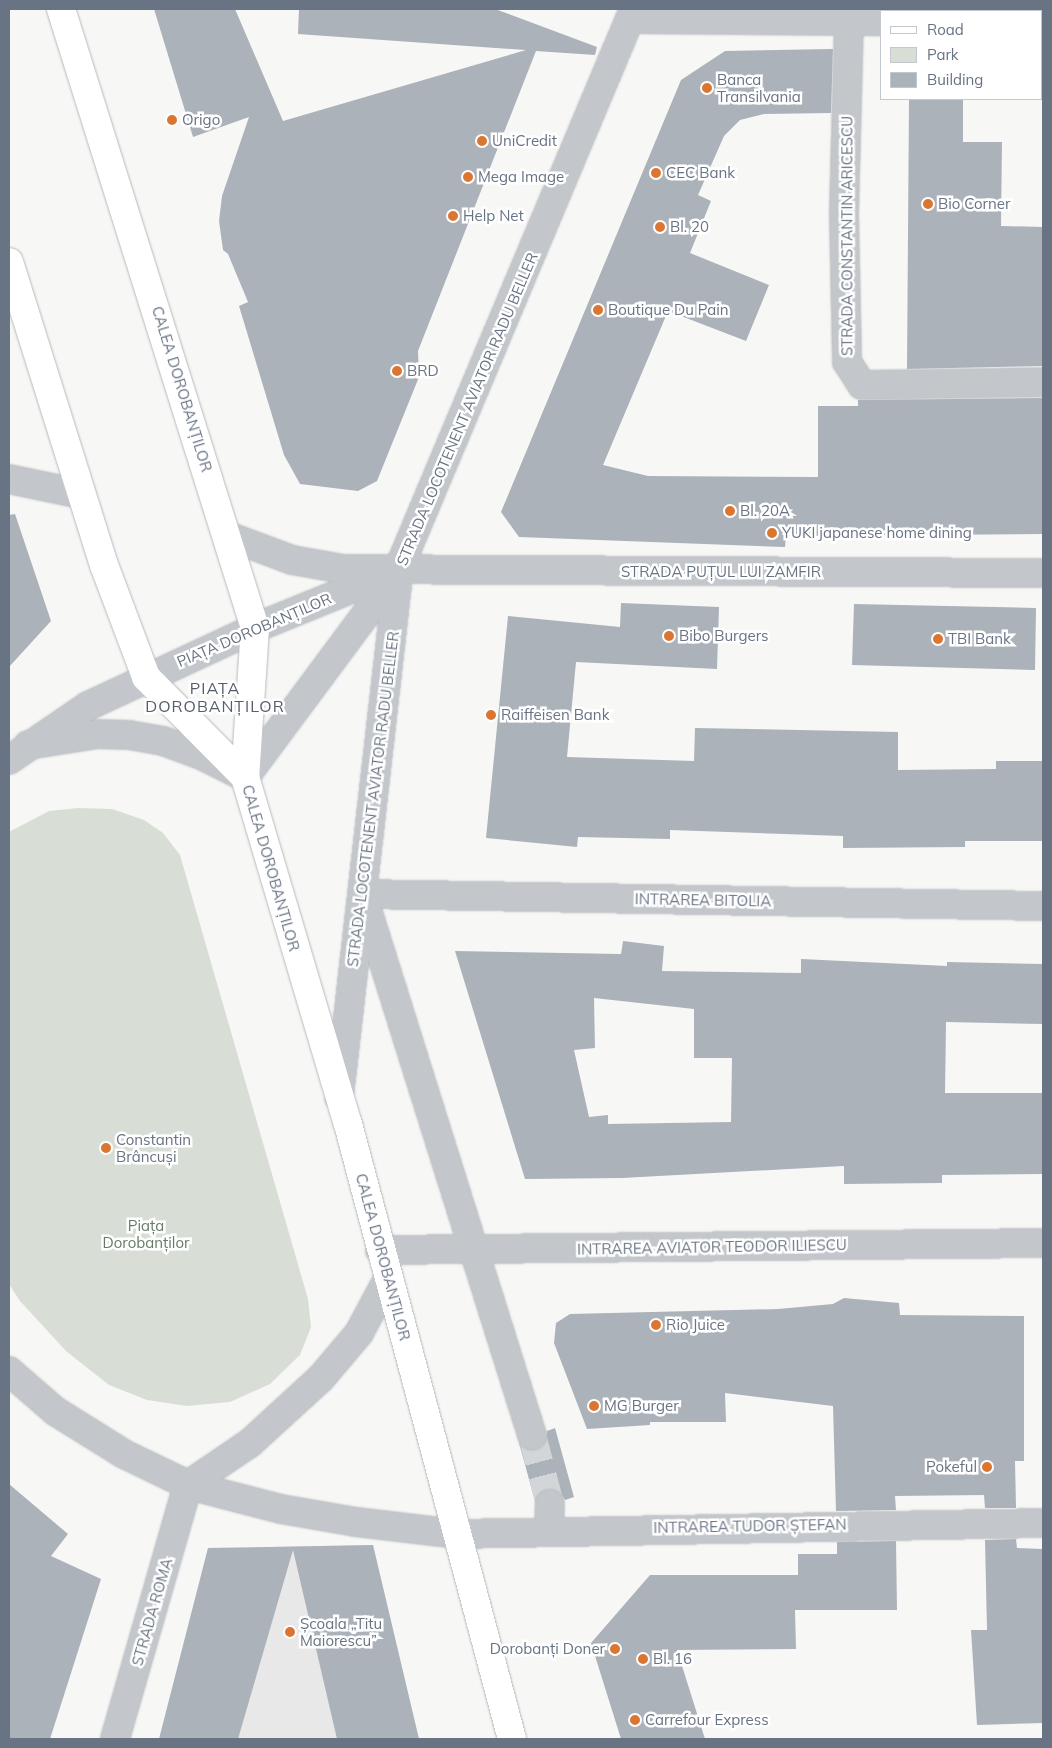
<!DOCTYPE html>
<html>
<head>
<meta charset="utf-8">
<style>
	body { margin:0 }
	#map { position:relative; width:1052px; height:1748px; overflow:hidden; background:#f7f7f5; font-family:Mulish,sans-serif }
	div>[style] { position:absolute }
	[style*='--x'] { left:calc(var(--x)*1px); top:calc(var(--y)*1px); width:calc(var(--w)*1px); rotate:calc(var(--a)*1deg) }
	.built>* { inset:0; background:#e8e8e8 }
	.green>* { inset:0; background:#d8ded6 }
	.building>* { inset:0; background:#acb2b9 }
	.minor-tunnel>* { height:28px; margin-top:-14px; transform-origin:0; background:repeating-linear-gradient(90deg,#d3d6d9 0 28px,transparent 0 42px) }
	.roads { filter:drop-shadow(0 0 1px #b6b9be) drop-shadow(0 0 1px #b6b9be) }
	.minor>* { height:28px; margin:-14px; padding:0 14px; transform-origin:14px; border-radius:14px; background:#c3c6ca }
	.major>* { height:28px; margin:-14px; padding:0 14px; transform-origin:14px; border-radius:14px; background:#fff }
	.dots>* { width:14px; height:14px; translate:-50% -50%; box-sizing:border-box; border:2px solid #fff; border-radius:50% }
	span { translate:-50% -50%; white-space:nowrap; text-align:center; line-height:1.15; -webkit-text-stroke:5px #fff; paint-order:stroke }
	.poi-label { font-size:15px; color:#687384 }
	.left { translate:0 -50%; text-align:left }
	.right { translate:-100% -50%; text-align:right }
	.street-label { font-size:15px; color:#687384 }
	.park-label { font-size:15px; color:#677c67 }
	.neighbourhood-label { font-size:16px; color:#565d6a; letter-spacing:1px }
	.frame { position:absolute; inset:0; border:10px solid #687384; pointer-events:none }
	.legend { position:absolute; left:880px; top:10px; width:162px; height:90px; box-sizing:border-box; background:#fff; border:1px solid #c3c7ce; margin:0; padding:6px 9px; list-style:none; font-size:15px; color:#687384 }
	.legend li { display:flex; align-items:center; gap:10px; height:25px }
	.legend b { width:25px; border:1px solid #c3c7ce }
</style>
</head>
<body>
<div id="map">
	<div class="built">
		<i style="clip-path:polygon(373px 1545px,419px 1739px,159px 1739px,208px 1548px)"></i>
	</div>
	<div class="green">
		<i style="clip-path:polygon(78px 808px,112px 809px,144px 820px,163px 833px,180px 855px,308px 1299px,311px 1327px,300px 1355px,270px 1384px,230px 1402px,187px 1406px,147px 1400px,109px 1385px,66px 1351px,20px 1301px,9px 1284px,9px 832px,49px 811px)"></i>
	</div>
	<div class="building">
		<i style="clip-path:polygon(154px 9px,235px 9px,283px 121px,526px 50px,298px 34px,299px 9px,495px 9px,597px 47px,595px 55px,536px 51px,418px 351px,419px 377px,377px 481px,358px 491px,300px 484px,284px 455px,239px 306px,248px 302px,228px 254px,223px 250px,219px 221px,222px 196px,249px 117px,193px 137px)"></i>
		<i style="clip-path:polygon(833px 49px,831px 113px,764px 114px,740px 120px,724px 136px,698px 195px,711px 201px,690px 253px,769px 285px,746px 341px,668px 311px,603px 465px,648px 476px,818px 477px,818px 406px,858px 406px,858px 400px,1043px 398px,1043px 534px,786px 536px,785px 547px,519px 537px,501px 512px,681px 80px,725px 51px)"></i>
		<i style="clip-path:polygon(909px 99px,963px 99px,963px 142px,1002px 142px,1001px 226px,1043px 227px,1043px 366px,907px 369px)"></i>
		<i style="clip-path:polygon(15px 514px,51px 621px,9px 667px,9px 515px)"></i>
		<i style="clip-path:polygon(621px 603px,719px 607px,717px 669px,576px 662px,567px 757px,694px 761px,695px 728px,898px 732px,898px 770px,996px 769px,996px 761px,1043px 761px,1043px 841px,965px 841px,965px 847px,843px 848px,843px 836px,670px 830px,670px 839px,578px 837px,577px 847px,486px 838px,508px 616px,620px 627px)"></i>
		<i style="clip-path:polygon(854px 604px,1036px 608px,1035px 670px,852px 665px)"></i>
		<i style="clip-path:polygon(evenodd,623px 941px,664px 946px,662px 971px,801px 973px,801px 959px,947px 966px,947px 962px,1043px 964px,1043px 1024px,946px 1022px,945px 1093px,1043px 1093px,1043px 1174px,942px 1175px,942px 1183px,844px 1184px,844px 1166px,622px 1178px,525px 1179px,455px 951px,621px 954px,623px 941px,594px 998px,694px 1009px,694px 1058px,732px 1058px,731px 1122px,608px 1124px,608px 1115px,589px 1117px,574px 1050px,595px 1048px,594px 998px)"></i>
		<i style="clip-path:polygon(844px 1298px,899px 1303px,900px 1315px,1024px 1316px,1024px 1461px,1015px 1461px,1016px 1508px,985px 1508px,984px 1495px,895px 1496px,896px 1510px,836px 1511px,833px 1406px,725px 1393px,726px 1422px,650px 1422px,650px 1425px,587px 1429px,554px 1343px,556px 1323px,570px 1314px,778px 1309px,833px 1304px)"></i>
		<i style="clip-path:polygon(555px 1428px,574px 1497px,565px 1500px,559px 1491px,550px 1488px,542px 1490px,535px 1501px,519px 1443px,528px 1450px,537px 1450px,547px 1439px,547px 1431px)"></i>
		<i style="clip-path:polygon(9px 1484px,68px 1534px,51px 1556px,101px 1579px,50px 1739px,9px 1739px)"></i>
		<i style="clip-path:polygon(1016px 1539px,1017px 1548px,1043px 1549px,1043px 1723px,977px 1725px,971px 1630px,987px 1630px,985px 1540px)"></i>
		<i style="clip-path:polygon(896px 1541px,897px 1610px,795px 1610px,796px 1649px,677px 1650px,705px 1739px,621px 1739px,591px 1643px,650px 1575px,798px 1575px,798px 1554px,837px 1554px,837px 1542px)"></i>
		<i style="clip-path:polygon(373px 1545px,419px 1739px,337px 1739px,293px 1550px,238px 1739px,159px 1739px,208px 1548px)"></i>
	</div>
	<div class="minor-tunnel">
		<i style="--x:532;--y:1435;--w:71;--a:75.4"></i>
	</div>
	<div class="roads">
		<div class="minor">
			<i style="--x:630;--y:19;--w:251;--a:0.5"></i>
			<i style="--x:849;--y:21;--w:195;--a:91.5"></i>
			<i style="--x:844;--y:216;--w:146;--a:88.8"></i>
			<i style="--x:847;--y:362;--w:27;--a:57"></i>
			<i style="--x:862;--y:385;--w:181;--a:-0.9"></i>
			<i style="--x:1041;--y:22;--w:2;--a:0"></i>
			<i style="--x:9;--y:479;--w:74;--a:11.8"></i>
			<i style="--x:228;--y:536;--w:68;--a:20.6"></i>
			<i style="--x:292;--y:560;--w:52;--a:10"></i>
			<i style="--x:343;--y:569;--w:700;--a:0.33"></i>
			<i style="--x:28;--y:745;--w:71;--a:-8.9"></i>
			<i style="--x:98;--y:734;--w:31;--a:2"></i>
			<i style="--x:129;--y:735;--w:35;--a:10"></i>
			<i style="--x:163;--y:741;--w:38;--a:20"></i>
			<i style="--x:199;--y:754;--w:51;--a:26.6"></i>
			<i style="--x:245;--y:777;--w:258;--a:-53.4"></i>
			<i style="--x:9;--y:760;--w:96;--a:-34.4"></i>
			<i style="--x:88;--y:706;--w:184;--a:-25"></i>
			<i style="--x:255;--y:628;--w:143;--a:-22.2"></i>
			<i style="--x:362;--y:894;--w:681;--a:1.01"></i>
			<i style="--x:365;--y:903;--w:558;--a:72.57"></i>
			<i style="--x:339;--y:1097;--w:532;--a:-83.53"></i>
			<i style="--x:399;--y:568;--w:606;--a:-67.2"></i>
			<i style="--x:380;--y:1250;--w:663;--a:-0.6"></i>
			<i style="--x:9;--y:1371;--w:61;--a:41"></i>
			<i style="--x:55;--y:1411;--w:81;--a:31.9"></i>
			<i style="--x:124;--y:1454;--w:71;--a:25.8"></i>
			<i style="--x:188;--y:1485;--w:96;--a:14.5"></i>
			<i style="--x:281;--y:1509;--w:76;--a:9.8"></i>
			<i style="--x:356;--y:1522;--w:101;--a:6.8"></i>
			<i style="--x:456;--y:1534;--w:587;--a:-1.07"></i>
			<i style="--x:188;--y:1485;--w:75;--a:-34.1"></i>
			<i style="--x:250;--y:1443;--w:96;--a:-42.5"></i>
			<i style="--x:321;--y:1378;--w:59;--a:-49.8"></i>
			<i style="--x:359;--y:1333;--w:61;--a:-61.8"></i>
			<i style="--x:549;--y:1530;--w:26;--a:-88"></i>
			<i style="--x:115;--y:1739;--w:264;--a:-74"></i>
		</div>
		<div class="major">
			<i style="--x:61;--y:9;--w:649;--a:72.6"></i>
			<i style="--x:255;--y:628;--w:149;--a:93.8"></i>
			<i style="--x:245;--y:777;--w:362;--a:73.5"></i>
			<i style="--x:348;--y:1124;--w:636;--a:75.07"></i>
			<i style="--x:9;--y:262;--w:318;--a:72.6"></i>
			<i style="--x:104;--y:565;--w:120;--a:69.4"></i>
			<i style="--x:146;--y:677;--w:141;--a:45.3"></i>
		</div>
	</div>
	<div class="dots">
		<i style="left:707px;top:88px;background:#da7632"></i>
		<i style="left:172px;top:120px;background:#da7632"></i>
		<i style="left:482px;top:141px;background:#da7632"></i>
		<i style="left:656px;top:173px;background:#da7632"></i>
		<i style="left:468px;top:177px;background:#da7632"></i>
		<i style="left:928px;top:204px;background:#da7632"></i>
		<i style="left:453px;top:216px;background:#da7632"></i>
		<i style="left:660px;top:227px;background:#da7632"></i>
		<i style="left:598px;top:310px;background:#da7632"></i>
		<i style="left:397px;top:371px;background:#da7632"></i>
		<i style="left:730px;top:511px;background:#da7632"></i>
		<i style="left:772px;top:533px;background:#da7632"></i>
		<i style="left:669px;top:636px;background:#da7632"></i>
		<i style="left:938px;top:639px;background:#da7632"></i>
		<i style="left:491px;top:715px;background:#da7632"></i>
		<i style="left:106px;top:1148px;background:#da7632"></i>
		<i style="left:656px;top:1325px;background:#da7632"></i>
		<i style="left:594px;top:1406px;background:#da7632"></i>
		<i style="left:987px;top:1467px;background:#da7632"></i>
		<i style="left:290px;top:1632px;background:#da7632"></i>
		<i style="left:615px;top:1649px;background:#da7632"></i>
		<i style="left:643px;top:1659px;background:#da7632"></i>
		<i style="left:635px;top:1720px;background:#da7632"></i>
	</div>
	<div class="poi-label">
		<span class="left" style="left:717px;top:88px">Banca<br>Transilvania</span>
		<span class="left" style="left:182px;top:120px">Origo</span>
		<span class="left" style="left:492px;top:141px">UniCredit</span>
		<span class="left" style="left:666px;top:173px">CEC Bank</span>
		<span class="left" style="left:478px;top:177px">Mega Image</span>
		<span class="left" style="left:938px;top:204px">Bio Corner</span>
		<span class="left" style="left:463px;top:216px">Help Net</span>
		<span class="left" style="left:670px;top:227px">Bl. 20</span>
		<span class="left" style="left:608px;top:310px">Boutique Du Pain</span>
		<span class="left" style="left:407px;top:371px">BRD</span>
		<span class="left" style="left:740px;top:511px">Bl. 20A</span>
		<span class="left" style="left:782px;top:533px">YUKI japanese home dining</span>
		<span class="left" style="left:679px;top:636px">Bibo Burgers</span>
		<span class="left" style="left:948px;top:639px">TBI Bank</span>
		<span class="left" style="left:501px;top:715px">Raiffeisen Bank</span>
		<span class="left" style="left:116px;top:1148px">Constantin<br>Brâncuși</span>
		<span class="left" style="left:666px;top:1325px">Rio Juice</span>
		<span class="left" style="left:604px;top:1406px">MG Burger</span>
		<span class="right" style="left:977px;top:1467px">Pokeful</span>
		<span class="left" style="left:300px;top:1632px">Școala „Titu<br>Maiorescu”</span>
		<span class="right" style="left:605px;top:1649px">Dorobanți Doner</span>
		<span class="left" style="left:653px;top:1659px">Bl. 16</span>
		<span class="left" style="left:645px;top:1720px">Carrefour Express</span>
	</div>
	<div class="street-label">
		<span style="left:847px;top:236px;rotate:-90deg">STRADA CONSTANTIN ARICESCU</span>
		<span style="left:182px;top:389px;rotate:73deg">CALEA DOROBANȚILOR</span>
		<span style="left:467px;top:409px;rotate:-67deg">STRADA LOCOTENENT AVIATOR RADU BELLER</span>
		<span style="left:721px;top:572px">STRADA PUȚUL LUI ZAMFIR</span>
		<span style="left:254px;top:630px;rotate:-23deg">PIAȚA DOROBANȚILOR</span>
		<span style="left:373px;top:799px;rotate:-83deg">STRADA LOCOTENENT AVIATOR RADU BELLER</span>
		<span style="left:271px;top:868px;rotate:74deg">CALEA DOROBANȚILOR</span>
		<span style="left:703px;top:900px;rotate:1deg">INTRAREA BITOLIA</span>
		<span style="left:712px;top:1247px;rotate:-1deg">INTRAREA AVIATOR TEODOR ILIESCU</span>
		<span style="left:383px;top:1257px;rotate:75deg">CALEA DOROBANȚILOR</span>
		<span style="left:750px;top:1526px;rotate:-1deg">INTRAREA TUDOR ȘTEFAN</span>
		<span style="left:152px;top:1612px;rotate:-74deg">STRADA ROMA</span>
	</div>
	<div class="park-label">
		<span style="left:146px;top:1234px">Piața<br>Dorobanților</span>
	</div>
	<div class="neighbourhood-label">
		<span style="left:215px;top:697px">PIAȚA<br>DOROBANȚILOR</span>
	</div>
	<div class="frame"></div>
	<ul class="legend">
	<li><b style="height:6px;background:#fff"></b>Road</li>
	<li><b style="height:14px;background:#d8ded6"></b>Park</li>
	<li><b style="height:14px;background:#acb2b9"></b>Building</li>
	</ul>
</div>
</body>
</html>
